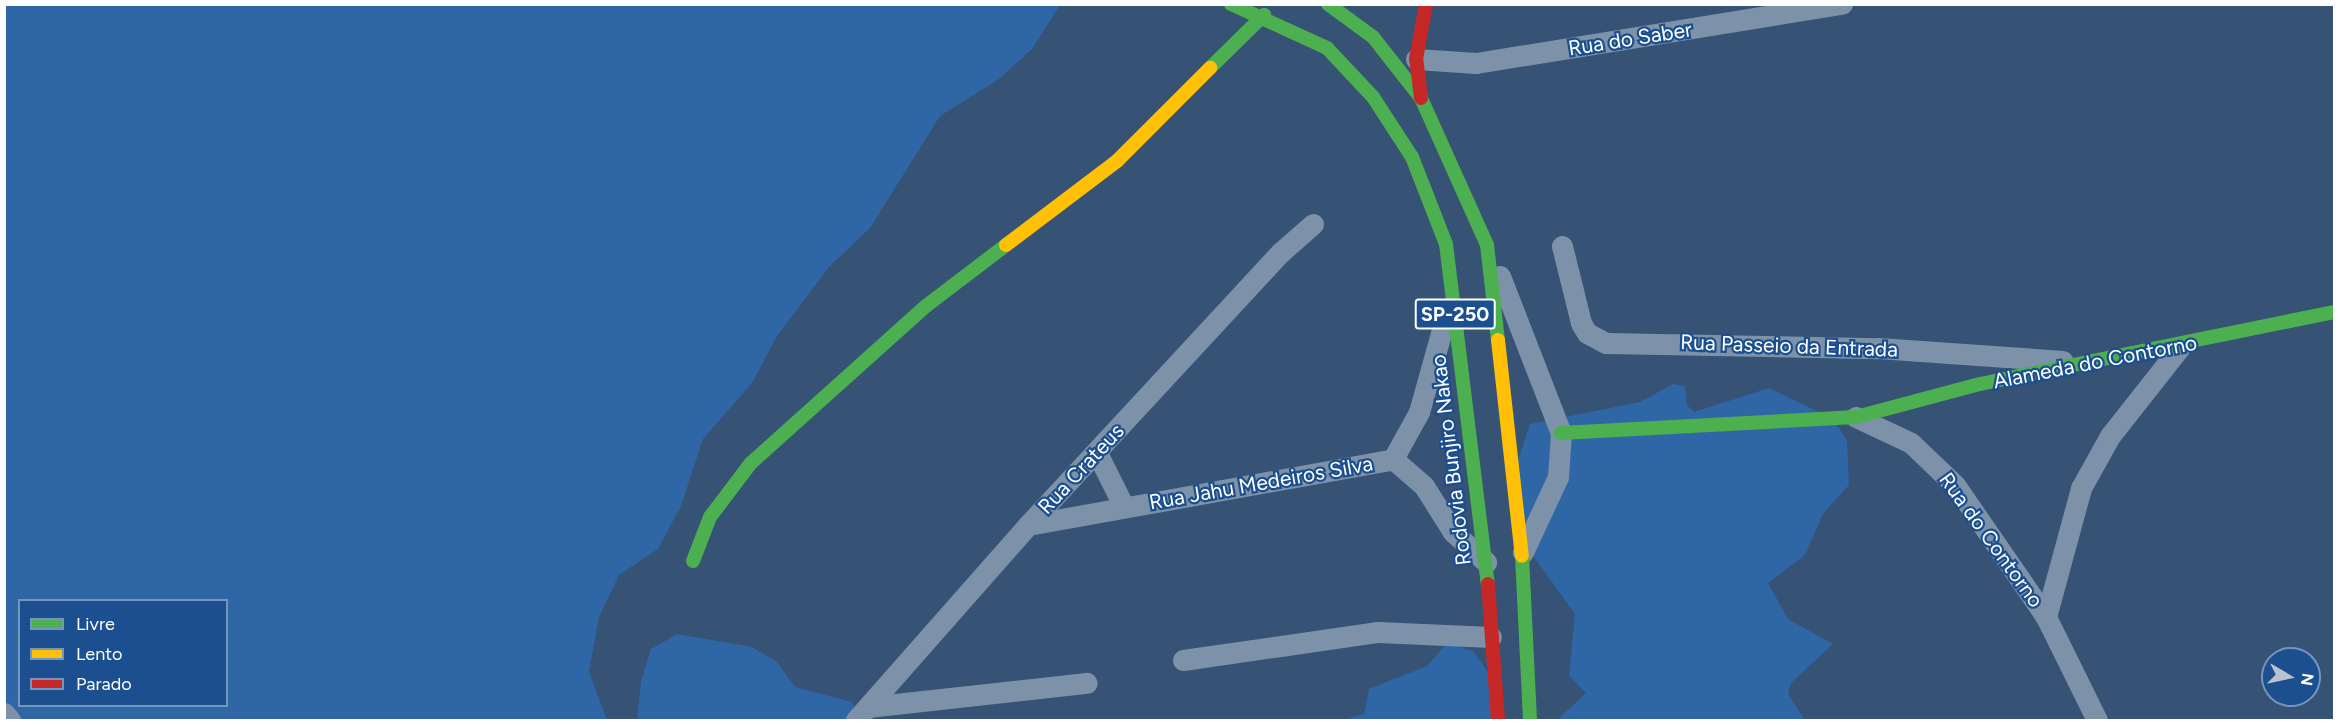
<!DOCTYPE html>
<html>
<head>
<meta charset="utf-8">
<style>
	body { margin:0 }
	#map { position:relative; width:2339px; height:725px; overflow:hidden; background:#365274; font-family:Figtree,sans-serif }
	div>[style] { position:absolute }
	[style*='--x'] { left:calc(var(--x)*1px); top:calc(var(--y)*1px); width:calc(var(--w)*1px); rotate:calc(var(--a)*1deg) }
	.green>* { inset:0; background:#2f66a5 }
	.street>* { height:21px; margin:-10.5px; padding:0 10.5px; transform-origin:10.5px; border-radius:10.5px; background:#7d92a8 }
	.fast>* { height:14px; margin:-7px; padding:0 7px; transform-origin:7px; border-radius:7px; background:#4caf50 }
	.slow>* { height:14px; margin:-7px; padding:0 7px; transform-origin:7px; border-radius:7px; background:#ffc107 }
	.jam>* { height:14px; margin:-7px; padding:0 7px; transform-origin:7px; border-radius:7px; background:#c62828 }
	span { translate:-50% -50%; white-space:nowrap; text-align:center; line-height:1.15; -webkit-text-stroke:4.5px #1b4f8f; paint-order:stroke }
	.shield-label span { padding:2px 4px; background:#1b4f8f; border:2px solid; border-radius:4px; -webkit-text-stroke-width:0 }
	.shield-label { font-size:20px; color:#fff; font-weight:700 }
	.street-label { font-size:21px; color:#fff }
	.frame { position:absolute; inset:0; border:6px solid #fff; pointer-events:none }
	.legend { position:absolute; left:18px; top:599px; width:210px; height:108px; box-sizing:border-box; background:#1b4f8f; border:2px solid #7695bc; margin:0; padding:8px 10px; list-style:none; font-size:18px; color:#fff }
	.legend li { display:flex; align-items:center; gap:12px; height:30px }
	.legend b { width:30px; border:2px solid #7695bc }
	.north { position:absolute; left:2261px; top:647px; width:60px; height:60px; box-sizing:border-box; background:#1b4f8f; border:2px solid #7695bc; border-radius:50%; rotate:99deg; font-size:16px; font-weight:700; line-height:24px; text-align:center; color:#fff }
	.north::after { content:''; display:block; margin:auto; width:21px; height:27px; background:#b9c2ce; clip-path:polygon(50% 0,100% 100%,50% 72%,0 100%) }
</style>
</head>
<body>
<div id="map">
	<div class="green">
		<i style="clip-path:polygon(evenodd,4px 5px,1060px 5px,1032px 49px,999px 79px,940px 116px,870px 228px,829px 267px,777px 336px,752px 383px,703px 439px,681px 506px,658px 549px,619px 575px,599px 617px,589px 672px,607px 720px,5px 720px,4px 5px,20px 600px,226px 600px,226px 706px,20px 706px,20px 600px)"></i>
		<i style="clip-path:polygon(1673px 384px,1685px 386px,1687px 405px,1694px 412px,1769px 388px,1833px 419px,1847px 440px,1849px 485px,1823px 514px,1805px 555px,1768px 583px,1788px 619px,1833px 644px,1791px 683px,1788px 694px,1805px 720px,1557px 720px,1586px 693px,1569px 676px,1575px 614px,1514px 529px,1510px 484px,1530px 424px,1640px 402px)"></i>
		<i style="clip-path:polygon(677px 634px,752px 647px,777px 662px,795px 687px,852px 702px,859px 720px,637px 720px,641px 681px,651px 649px)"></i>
		<i style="clip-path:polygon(1448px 642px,1474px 652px,1491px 677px,1492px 720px,1344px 720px,1364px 714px,1369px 689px,1427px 666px)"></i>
	</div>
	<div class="street">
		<i style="--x:1416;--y:59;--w:60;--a:3.8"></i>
		<i style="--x:1476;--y:63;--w:371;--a:-9.2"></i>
		<i style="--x:1562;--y:246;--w:79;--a:76.1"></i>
		<i style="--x:1581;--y:323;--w:12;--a:59"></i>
		<i style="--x:1587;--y:333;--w:21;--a:28"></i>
		<i style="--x:1606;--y:343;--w:272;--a:1.1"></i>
		<i style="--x:1878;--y:348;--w:185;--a:4"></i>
		<i style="--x:1500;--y:276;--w:168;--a:68.8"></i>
		<i style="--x:1561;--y:433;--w:44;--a:93.9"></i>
		<i style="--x:1558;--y:477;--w:83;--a:115"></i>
		<i style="--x:1856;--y:417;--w:61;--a:25.3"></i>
		<i style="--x:1911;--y:443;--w:61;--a:43.7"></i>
		<i style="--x:1955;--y:485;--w:160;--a:55.4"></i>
		<i style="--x:2046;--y:617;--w:115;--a:63.7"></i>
		<i style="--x:1097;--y:453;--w:60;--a:63.4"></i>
		<i style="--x:1393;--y:459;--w:54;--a:-61"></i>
		<i style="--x:1419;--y:412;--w:104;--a:-74.4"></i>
		<i style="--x:1393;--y:459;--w:41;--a:41.1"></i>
		<i style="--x:1424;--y:486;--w:54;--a:57.8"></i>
		<i style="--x:1453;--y:532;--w:45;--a:42.3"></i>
		<i style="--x:1028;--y:525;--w:371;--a:-10.2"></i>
		<i style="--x:2046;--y:617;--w:134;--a:-74.8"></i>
		<i style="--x:2081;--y:488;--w:60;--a:-60.9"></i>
		<i style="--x:2110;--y:436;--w:113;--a:-51.8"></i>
		<i style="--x:1183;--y:660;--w:197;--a:-8.2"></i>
		<i style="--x:1378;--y:632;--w:113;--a:2.5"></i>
		<i style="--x:868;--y:707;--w:220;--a:-6.3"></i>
		<i style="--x:4;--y:713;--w:9;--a:49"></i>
		<i style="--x:856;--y:720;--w:260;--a:-48.6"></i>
		<i style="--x:1028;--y:525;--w:371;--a:-47.2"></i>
		<i style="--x:1280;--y:253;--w:44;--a:-41.3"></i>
	</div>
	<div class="fast">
		<i style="--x:1231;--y:4;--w:106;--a:24.6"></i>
		<i style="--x:1327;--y:48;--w:67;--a:46.8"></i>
		<i style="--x:1373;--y:97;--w:72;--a:57"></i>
		<i style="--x:1412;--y:157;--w:93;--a:68.7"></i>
		<i style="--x:1446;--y:244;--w:343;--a:83"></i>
		<i style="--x:1328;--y:4;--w:56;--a:36.3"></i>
		<i style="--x:1373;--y:37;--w:78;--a:51.8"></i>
		<i style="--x:1421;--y:98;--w:161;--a:65.8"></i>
		<i style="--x:1487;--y:245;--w:96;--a:83.4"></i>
		<i style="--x:1210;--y:68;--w:76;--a:-44.5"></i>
		<i style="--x:1561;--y:433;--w:295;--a:-3.1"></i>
		<i style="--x:1856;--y:417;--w:128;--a:-14.9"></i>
		<i style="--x:1980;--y:384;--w:361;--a:-11.5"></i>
		<i style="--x:1522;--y:556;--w:164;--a:87.2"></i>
		<i style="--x:693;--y:561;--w:47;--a:-68.9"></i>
		<i style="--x:710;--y:517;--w:68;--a:-52.8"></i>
		<i style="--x:751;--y:463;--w:235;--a:-41.9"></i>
		<i style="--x:926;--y:306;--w:101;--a:-37.3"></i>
	</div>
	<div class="slow">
		<i style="--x:1006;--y:245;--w:139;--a:-37.1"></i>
		<i style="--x:1117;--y:161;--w:132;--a:-45"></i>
		<i style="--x:1498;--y:340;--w:217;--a:83.7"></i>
	</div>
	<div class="jam">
		<i style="--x:1421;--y:98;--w:39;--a:-97"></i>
		<i style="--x:1416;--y:59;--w:56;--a:-79.7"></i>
		<i style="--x:1488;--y:584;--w:136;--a:85.8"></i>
	</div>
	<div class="shield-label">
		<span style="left:1455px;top:314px">SP-250</span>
	</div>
	<div class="street-label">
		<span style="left:1630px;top:39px;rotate:-9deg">Rua do Saber</span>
		<span style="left:1789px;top:346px;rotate:2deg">Rua Passeio da Entrada</span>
		<span style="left:2095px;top:362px;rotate:-11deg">Alameda do Contorno</span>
		<span style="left:1451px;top:460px;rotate:-97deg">Rodovia Bunjiro Nakao</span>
		<span style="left:1081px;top:469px;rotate:-47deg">Rua Crateus</span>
		<span style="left:1261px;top:483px;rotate:-10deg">Rua Jahu Medeiros Silva</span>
		<span style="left:1991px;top:540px;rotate:54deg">Rua do Contorno</span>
	</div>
	<div class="frame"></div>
	<ul class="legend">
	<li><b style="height:8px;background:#4caf50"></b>Livre</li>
	<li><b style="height:8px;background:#ffc107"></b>Lento</li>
	<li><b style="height:8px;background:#c62828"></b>Parado</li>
	</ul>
	<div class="north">N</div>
</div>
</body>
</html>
